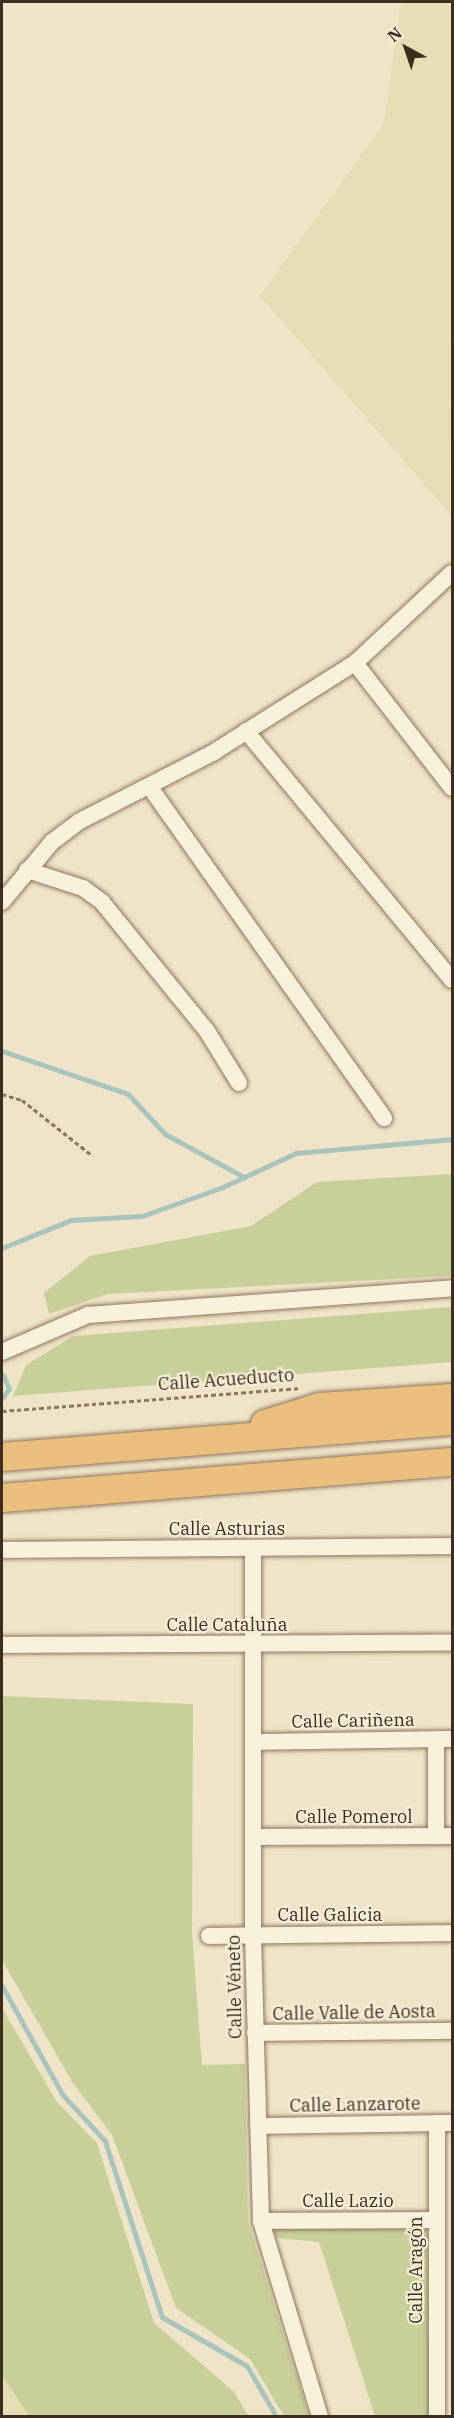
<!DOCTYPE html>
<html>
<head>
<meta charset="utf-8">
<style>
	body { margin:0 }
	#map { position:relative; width:454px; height:2418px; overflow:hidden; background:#f0e4c8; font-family:"IBM Plex Serif",serif }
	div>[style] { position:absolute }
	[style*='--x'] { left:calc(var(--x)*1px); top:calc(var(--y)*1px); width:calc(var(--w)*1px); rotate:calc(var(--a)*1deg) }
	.farmland>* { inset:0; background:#e6deb5 }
	.green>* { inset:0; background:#c9cf9b }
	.stream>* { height:5px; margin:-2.5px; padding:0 2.5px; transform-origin:2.5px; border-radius:2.5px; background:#a9c4bc }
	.path>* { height:3px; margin-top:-1.5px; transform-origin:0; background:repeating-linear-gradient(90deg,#8d765c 0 4.5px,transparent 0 7.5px) }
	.roads { filter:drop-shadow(0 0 2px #8d765c) drop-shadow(0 0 2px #8d765c) }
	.minor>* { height:16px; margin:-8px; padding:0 8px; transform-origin:8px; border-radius:8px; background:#faf1dc }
	.trunk>* { height:28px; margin:-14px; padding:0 14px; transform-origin:14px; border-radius:14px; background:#eabe7c }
	span { translate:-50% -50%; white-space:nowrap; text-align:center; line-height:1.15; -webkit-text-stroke:4.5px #f7eed8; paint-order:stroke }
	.street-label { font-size:18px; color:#3d2e20 }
	.frame { position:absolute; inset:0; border:3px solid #3d2e20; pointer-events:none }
	.north { position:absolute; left:376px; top:18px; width:60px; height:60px; -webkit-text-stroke:4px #f7eed8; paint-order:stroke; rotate:320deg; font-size:16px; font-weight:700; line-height:24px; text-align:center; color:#3d2e20 }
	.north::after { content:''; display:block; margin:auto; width:21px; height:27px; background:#3d2e20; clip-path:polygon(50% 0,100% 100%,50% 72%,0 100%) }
</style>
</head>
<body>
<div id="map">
	<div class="farmland">
		<i style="clip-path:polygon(401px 2px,452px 2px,450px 514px,260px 296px,384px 123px)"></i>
		<i style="clip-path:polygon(2px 2375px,29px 2416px,2px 2416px)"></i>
	</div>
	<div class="green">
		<i style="clip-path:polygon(452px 1174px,452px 1276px,108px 1294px,49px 1314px,44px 1293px,90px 1256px,251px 1226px,317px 1182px)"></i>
		<i style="clip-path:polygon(452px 1307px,452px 1362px,13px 1396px,26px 1365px,73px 1336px)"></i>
		<i style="clip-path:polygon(2px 1696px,193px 1704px,192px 1932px,202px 2065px,245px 2064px,248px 2221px,309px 2416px,284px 2416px,250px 2359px,176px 2308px,112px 2135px,73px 2083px,2px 1960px)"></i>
		<i style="clip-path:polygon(2px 2008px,57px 2102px,97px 2143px,154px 2323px,233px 2391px,249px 2416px,29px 2416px,2px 2375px)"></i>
		<i style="clip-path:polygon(273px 2228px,427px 2229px,430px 2416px,375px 2416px,319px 2242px,277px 2238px)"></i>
	</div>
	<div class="stream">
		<i style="--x:2;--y:1051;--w:133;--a:18.8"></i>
		<i style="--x:128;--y:1094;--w:54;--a:47.2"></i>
		<i style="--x:165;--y:1134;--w:90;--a:28.6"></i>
		<i style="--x:2;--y:1248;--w:74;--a:-22.1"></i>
		<i style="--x:71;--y:1220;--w:71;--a:-3.2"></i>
		<i style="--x:142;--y:1216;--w:86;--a:-19.7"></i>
		<i style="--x:223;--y:1187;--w:81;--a:-25"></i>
		<i style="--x:296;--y:1153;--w:157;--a:-5.1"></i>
		<i style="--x:2;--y:1398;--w:11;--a:-52"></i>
		<i style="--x:9;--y:1389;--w:15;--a:-113"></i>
		<i style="--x:2;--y:1986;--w:124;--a:60.9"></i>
		<i style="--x:62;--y:2094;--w:64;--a:47.5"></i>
		<i style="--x:105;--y:2141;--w:185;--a:72.1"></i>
		<i style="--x:162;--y:2317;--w:98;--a:30"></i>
		<i style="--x:247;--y:2366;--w:58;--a:59.9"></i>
	</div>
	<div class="path">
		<i style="--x:2;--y:1094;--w:21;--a:17"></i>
		<i style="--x:22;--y:1100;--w:90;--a:38.3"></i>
		<i style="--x:2;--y:1411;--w:297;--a:-4.4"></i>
	</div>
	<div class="roads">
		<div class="minor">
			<i style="--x:355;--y:663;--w:158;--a:52.2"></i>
			<i style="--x:246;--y:731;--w:323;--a:50.4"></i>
			<i style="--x:149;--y:786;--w:407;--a:54.7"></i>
			<i style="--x:27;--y:870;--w:59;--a:17.8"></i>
			<i style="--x:83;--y:888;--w:24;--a:36"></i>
			<i style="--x:102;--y:902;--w:166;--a:50.9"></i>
			<i style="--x:207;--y:1031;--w:61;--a:58.4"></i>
			<i style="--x:2;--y:902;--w:78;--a:-50.2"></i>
			<i style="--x:52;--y:842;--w:35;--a:-37"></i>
			<i style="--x:80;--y:821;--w:151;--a:-27.2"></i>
			<i style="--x:214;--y:752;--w:167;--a:-32.3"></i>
			<i style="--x:355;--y:663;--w:132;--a:-42.9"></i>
			<i style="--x:2;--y:1352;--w:94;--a:-23.3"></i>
			<i style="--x:88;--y:1315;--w:365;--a:-4.2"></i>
			<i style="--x:253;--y:1548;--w:387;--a:90"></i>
			<i style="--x:253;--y:1935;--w:286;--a:88.4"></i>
			<i style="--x:261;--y:2221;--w:204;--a:73.2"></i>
			<i style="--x:2;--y:1550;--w:450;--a:-0.5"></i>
			<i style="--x:2;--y:1645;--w:450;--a:-0.3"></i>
			<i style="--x:254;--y:1742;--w:198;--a:-0.9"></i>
			<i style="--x:436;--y:1836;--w:96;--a:-90"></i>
			<i style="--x:255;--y:1837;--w:197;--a:-0.3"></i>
			<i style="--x:209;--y:1936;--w:243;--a:-0.7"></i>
			<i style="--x:255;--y:2033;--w:197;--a:-0.6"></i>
			<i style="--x:258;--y:2126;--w:194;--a:-0.9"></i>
			<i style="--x:261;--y:2221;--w:173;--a:-0.3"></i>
			<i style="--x:437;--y:2416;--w:293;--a:-90"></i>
		</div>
		<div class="trunk">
			<i style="--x:265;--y:1424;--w:58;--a:-17.2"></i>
			<i style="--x:320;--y:1407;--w:132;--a:-3.9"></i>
			<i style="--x:2;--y:1457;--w:451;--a:-4.6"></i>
			<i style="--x:2;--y:1498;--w:451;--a:-4.6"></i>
		</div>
	</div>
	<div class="street-label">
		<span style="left:226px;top:1380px;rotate:-4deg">Calle Acueducto</span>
		<span style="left:227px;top:1529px">Calle Asturias</span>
		<span style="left:227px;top:1625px">Calle Cataluña</span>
		<span style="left:353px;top:1721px;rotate:-1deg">Calle Cariñena</span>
		<span style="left:354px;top:1817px">Calle Pomerol</span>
		<span style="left:330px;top:1915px">Calle Galicia</span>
		<span style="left:235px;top:1987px;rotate:-91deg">Calle Véneto</span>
		<span style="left:354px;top:2013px;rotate:-1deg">Calle Valle de Aosta</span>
		<span style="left:355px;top:2105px;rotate:-1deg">Calle Lanzarote</span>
		<span style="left:348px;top:2201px">Calle Lazio</span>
		<span style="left:416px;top:2270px;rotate:-90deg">Calle Aragón</span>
	</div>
	<div class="frame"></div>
	<div class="north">N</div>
</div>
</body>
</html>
